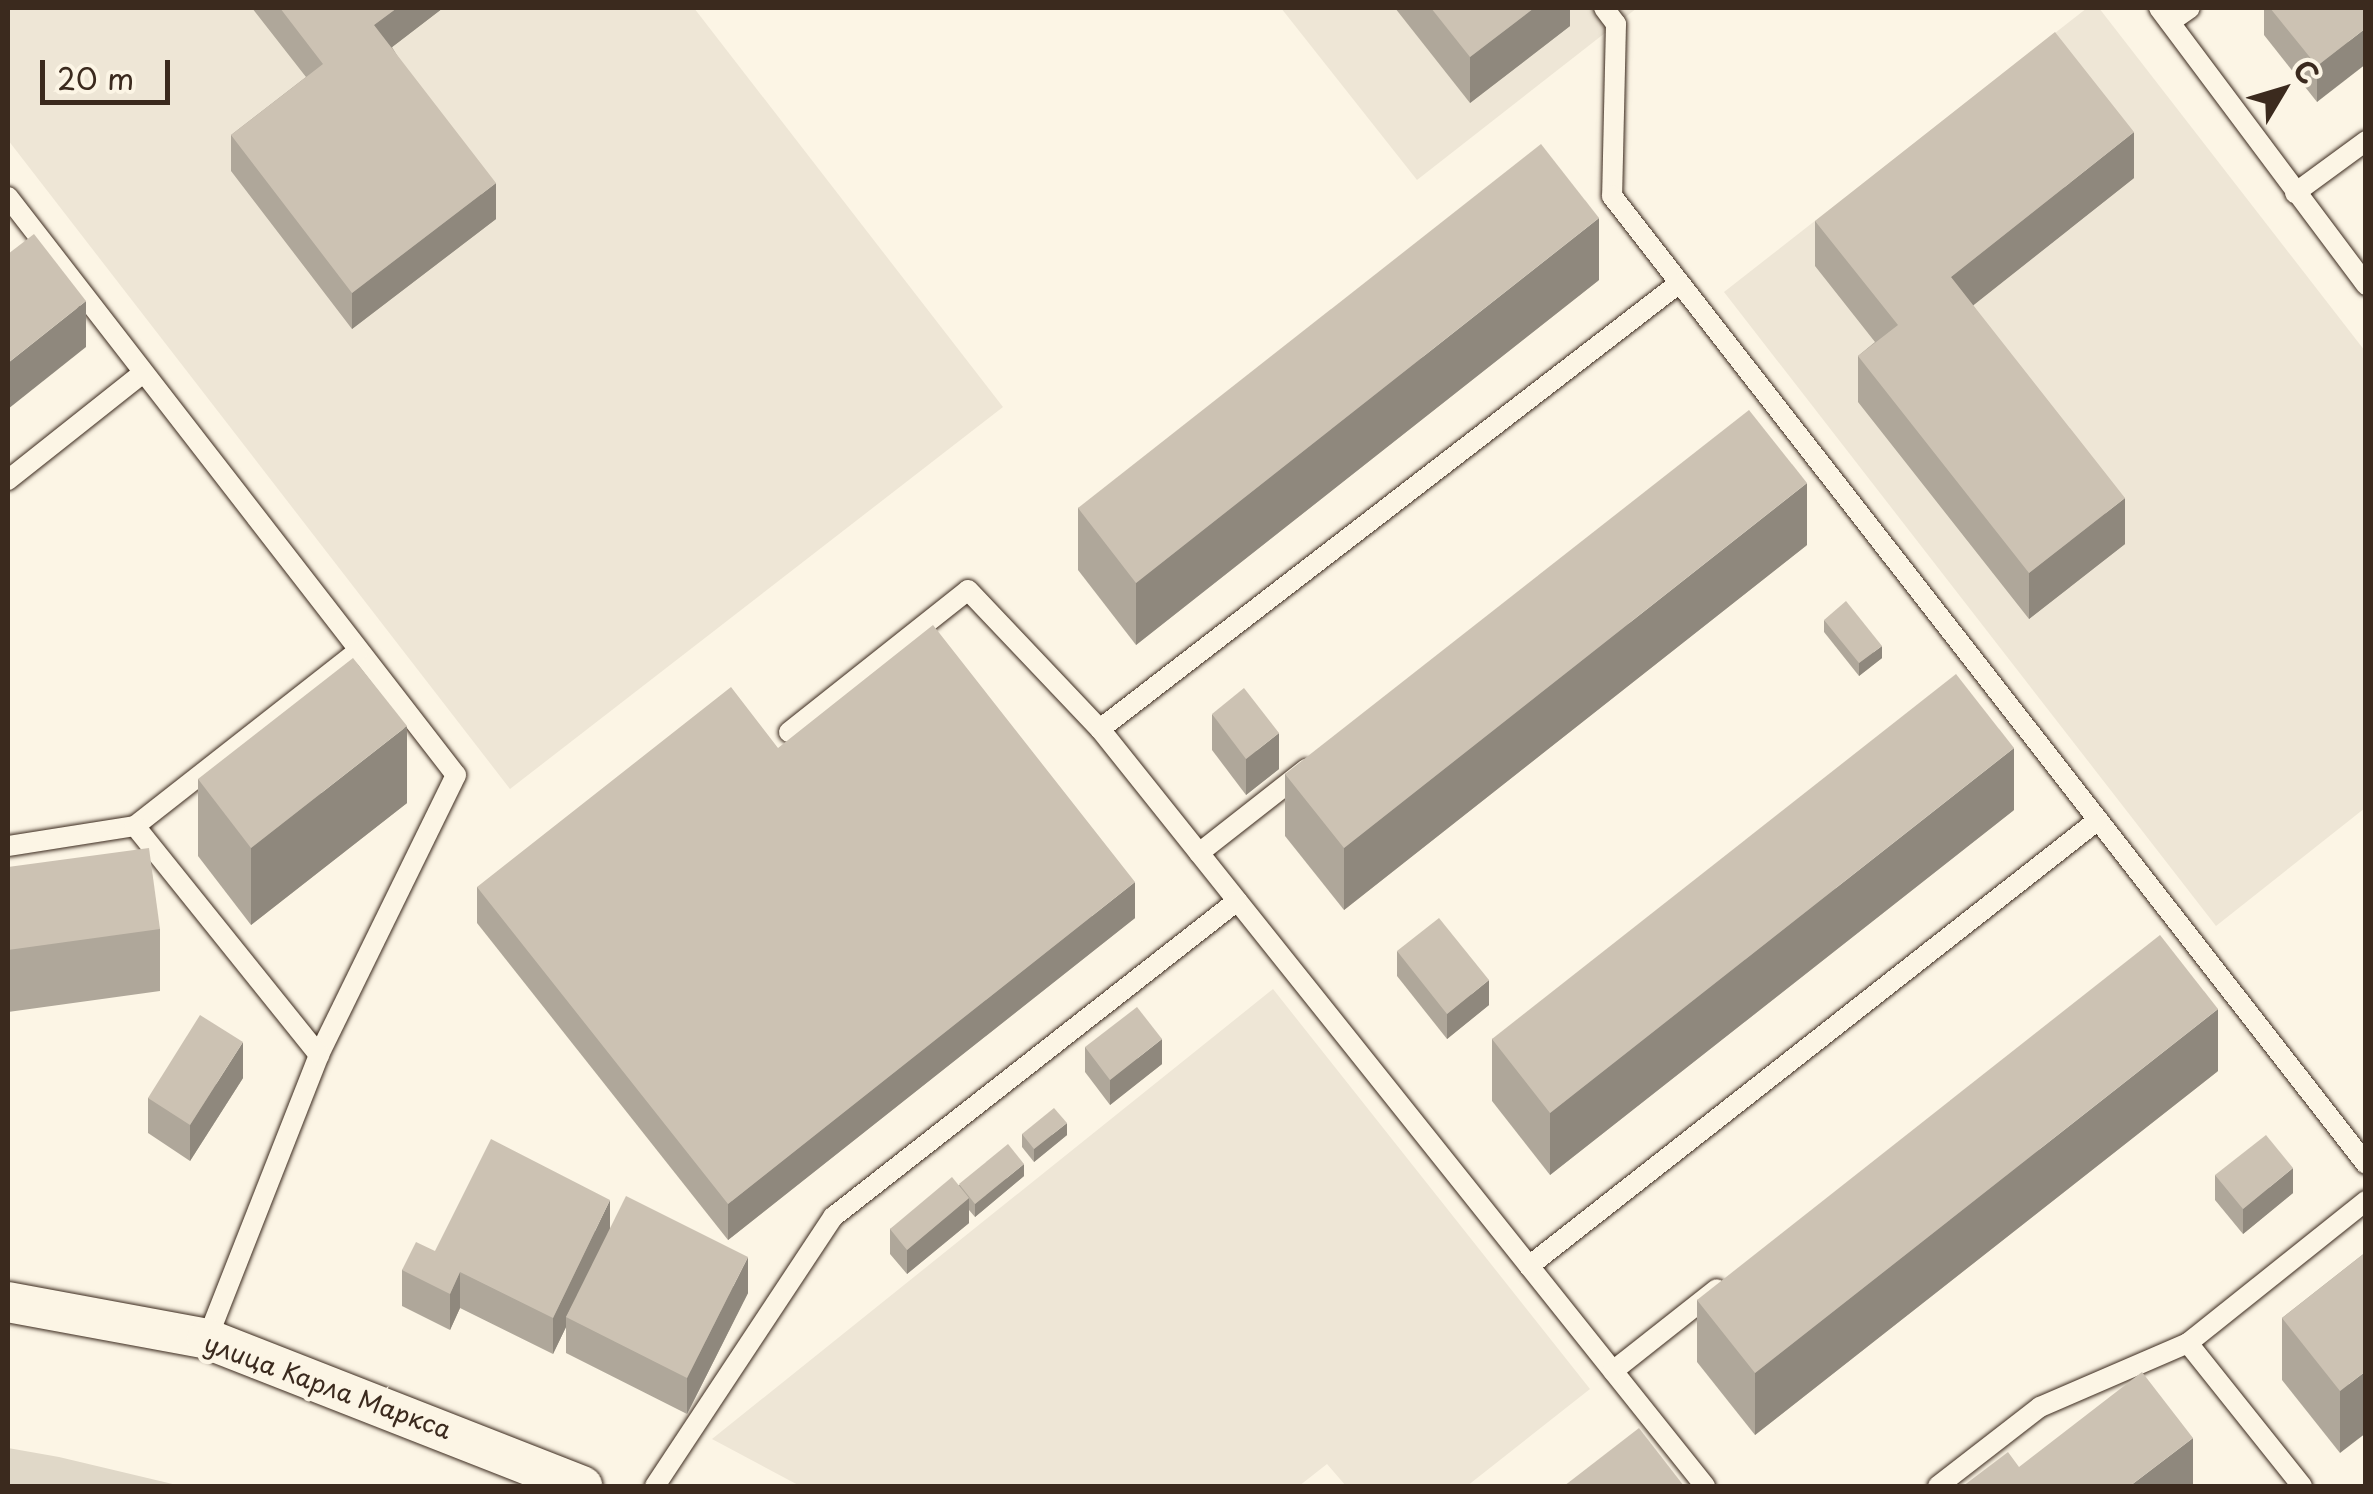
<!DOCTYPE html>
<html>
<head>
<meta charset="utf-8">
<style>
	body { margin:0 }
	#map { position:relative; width:2373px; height:1494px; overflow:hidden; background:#fcf5e5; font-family:"Playpen Sans",sans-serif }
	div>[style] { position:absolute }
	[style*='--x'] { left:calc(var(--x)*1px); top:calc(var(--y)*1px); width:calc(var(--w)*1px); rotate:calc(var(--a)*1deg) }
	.built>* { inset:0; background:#eee6d6 }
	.green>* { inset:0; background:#e0d8c8 }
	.roads { filter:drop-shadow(0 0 2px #3b2a1e) drop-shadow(0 0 2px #3b2a1e) }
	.lane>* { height:20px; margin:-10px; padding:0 10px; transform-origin:10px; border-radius:10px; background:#fcf5e5 }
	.street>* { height:40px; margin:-20px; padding:0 20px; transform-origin:20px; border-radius:20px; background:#fcf5e5 }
	.wall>* { inset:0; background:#afa79a }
	.shaded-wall>* { inset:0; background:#8f887d }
	.building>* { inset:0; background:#ccc2b3 }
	span { translate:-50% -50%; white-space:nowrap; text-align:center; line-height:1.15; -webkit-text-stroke:9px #fcf5e5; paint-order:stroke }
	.street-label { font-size:25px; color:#3b2a1e }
	.frame { position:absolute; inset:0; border:10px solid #3b2a1e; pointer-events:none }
	.north { position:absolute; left:2233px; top:40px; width:100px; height:100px; -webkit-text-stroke:8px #fcf5e5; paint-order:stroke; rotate:52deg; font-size:28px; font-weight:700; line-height:40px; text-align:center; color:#3b2a1e }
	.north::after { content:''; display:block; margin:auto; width:35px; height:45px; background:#3b2a1e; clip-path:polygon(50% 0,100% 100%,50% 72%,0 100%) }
	.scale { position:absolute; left:40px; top:60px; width:130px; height:45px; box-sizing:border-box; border:5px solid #3b2a1e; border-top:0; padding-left:12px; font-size:30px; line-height:35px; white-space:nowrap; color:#3b2a1e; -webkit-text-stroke:8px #fcf5e5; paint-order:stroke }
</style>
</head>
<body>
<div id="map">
	<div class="built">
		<i style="clip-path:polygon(8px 8px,694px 8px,1003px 407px,510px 789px,8px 140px)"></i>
		<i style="clip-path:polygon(1281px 8px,1637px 8px,1417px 180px)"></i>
		<i style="clip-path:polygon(2087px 8px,2099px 8px,2365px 351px,2365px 808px,2216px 926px,1724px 292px)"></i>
		<i style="clip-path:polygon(1273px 989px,1590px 1389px,1467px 1486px,1346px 1486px,1327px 1464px,1299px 1486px,800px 1486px,712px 1439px)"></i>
	</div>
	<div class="green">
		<i style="clip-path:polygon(8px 1448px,59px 1457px,181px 1486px,8px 1486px)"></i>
	</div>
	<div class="roads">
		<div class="lane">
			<i style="--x:1604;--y:8;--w:20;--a:53"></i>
			<i style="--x:1616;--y:24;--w:172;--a:91.3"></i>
			<i style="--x:1612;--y:196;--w:1227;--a:52.08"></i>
			<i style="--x:2159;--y:8;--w:346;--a:53.2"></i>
			<i style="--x:2170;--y:22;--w:24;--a:-35"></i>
			<i style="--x:2295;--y:193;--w:88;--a:-36.2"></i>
			<i style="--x:8;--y:197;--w:731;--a:52.22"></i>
			<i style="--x:456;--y:775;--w:312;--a:116.1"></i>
			<i style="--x:319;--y:1055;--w:305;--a:111.5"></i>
			<i style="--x:8;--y:480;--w:172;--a:-38.4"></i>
			<i style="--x:1100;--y:729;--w:729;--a:-37.59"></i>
			<i style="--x:789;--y:732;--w:228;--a:-38.4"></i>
			<i style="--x:968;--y:590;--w:192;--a:46.5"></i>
			<i style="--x:1100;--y:729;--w:969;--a:51.37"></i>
			<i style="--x:135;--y:826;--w:283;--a:-38.1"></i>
			<i style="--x:8;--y:846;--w:129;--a:-8.9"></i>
			<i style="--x:135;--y:826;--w:294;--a:51.2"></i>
			<i style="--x:1199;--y:853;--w:136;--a:-38.1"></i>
			<i style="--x:1529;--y:1266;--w:723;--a:-38.09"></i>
			<i style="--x:1613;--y:1371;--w:132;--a:-38.3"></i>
			<i style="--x:655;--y:1486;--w:323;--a:-56.5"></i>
			<i style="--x:833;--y:1217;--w:513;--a:-38.03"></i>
			<i style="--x:1938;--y:1486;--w:129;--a:-37.8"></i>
			<i style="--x:2040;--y:1407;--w:161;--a:-23.4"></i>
			<i style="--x:2302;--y:1486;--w:183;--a:-128.6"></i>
			<i style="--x:2188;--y:1343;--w:228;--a:-38.6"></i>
		</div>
		<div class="street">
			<i style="--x:8;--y:1302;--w:202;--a:10.5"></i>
			<i style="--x:207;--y:1339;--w:403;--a:21.4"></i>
		</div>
	</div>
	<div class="wall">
		<i style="clip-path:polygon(252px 8px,443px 8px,392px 47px,496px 219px,352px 329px,231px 171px,231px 135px,306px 77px)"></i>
		<i style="clip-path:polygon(1395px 8px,1570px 8px,1570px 26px,1470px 103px)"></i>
		<i style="clip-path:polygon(2264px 8px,2366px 8px,2317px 102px,2264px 35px)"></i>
		<i style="clip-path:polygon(2134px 178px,1973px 305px,2125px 544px,2029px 619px,1858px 402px,1858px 356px,1875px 342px,1815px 266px,1815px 221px)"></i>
		<i style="clip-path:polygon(1599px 280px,1136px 645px,1078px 570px,1078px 508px)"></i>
		<i style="clip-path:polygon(1807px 545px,1344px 910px,1285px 836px,1285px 774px)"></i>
		<i style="clip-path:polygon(1824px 620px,1882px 658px,1859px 676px,1824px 632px)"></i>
		<i style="clip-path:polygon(1212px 714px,1279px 769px,1246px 795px,1212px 750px)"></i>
		<i style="clip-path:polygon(198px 779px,407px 803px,251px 925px,198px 856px)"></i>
		<i style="clip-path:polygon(2014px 810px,1550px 1175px,1492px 1101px,1492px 1039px)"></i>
		<i style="clip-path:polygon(8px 867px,160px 929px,160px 991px,8px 1012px)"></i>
		<i style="clip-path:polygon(477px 887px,1135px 918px,728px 1240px,477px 923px)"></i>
		<i style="clip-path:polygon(1397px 951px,1489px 1005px,1447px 1039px,1397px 976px)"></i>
		<i style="clip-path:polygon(1085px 1047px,1162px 1064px,1110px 1105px,1085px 1072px)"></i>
		<i style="clip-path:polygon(2218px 1071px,1755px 1435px,1697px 1362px,1697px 1300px)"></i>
		<i style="clip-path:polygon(243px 1078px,190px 1161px,148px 1133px,148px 1098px)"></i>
		<i style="clip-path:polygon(1022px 1134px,1067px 1135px,1034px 1162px,1022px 1147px)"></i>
		<i style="clip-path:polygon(2215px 1175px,2293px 1193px,2243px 1234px,2215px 1200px)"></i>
		<i style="clip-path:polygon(1024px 1176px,975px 1217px,969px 1210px,969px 1223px,907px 1274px,890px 1254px,890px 1229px,959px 1185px)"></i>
		<i style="clip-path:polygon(610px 1229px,748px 1293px,687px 1414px,566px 1353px,566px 1327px,553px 1354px,460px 1308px,450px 1330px,402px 1306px,402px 1270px,435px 1251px)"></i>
		<i style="clip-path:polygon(2366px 1252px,2340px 1453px,2282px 1380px,2282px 1318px)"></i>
	</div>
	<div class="shaded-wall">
		<i style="clip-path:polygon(397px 8px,443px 8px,374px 61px,374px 25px)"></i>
		<i style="clip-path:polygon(1534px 8px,1570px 8px,1570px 26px,1470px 103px,1470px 57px)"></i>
		<i style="clip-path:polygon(2366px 28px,2366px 64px,2317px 102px,2317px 66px)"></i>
		<i style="clip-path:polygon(2134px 132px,2134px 178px,1951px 323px,1951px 277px)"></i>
		<i style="clip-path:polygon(496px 183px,496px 219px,352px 329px,352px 293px)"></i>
		<i style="clip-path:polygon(1599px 218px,1599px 280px,1136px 645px,1136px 583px)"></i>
		<i style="clip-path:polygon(86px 301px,86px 347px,8px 409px,8px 363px)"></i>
		<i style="clip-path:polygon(1807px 483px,1807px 545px,1344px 910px,1344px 848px)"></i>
		<i style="clip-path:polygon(2125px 498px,2125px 544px,2029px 619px,2029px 573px)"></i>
		<i style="clip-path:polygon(1882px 646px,1882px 658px,1859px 676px,1859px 663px)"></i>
		<i style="clip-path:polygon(407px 726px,407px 803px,251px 925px,251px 848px)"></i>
		<i style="clip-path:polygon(1279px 733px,1279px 769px,1246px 795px,1246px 759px)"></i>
		<i style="clip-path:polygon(2014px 748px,2014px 810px,1550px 1175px,1550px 1113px)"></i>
		<i style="clip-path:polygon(1135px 882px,1135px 918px,728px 1240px,728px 1204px)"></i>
		<i style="clip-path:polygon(1489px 980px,1489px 1005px,1447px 1039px,1447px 1014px)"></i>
		<i style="clip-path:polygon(2218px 1009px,2218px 1071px,1755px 1435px,1755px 1373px)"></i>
		<i style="clip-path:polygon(1162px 1039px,1162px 1064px,1110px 1105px,1110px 1080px)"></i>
		<i style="clip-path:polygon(243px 1042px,243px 1078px,190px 1161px,190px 1125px)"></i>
		<i style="clip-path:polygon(1067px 1123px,1067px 1135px,1034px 1162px,1034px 1149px)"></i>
		<i style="clip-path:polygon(1024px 1164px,1024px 1176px,975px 1217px,975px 1204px)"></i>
		<i style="clip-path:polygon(2293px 1168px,2293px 1193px,2243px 1234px,2243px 1209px)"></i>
		<i style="clip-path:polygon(969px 1198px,969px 1223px,907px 1274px,907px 1250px)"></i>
		<i style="clip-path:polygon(610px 1200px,610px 1236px,566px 1317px,566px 1327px,553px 1354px,553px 1318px)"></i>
		<i style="clip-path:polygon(748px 1257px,748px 1293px,687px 1414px,687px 1378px)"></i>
		<i style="clip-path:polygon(460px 1272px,460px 1308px,450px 1330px,450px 1294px)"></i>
		<i style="clip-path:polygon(2366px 1371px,2366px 1433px,2340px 1453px,2340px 1391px)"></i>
		<i style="clip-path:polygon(2193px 1438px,2193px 1484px,2190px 1486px,2130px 1486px)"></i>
	</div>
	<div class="building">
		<i style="clip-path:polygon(280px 8px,397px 8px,374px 25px,496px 183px,352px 293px,231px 135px,323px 64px)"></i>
		<i style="clip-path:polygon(1431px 8px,1534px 8px,1470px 57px)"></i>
		<i style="clip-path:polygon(2270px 8px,2366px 8px,2366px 28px,2317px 66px)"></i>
		<i style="clip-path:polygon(2055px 32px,2134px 132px,1951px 277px,2125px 498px,2029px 573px,1858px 356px,1898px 325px,1815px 221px)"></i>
		<i style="clip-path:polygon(1541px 144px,1599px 218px,1136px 583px,1078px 508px)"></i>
		<i style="clip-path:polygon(34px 234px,86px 301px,8px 363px,8px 254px)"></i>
		<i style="clip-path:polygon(1749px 410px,1807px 483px,1344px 848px,1285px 774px)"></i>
		<i style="clip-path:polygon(1846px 601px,1882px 646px,1859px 663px,1824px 620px)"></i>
		<i style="clip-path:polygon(933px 625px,1135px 882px,728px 1204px,477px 887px,731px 687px,778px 748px)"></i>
		<i style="clip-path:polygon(353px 658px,407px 726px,251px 848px,198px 779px)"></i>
		<i style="clip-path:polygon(1956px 674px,2014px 748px,1550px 1113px,1492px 1039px)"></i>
		<i style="clip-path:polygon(1244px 688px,1279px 733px,1246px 759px,1212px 714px)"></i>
		<i style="clip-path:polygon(149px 848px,160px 929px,8px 950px,8px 867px)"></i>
		<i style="clip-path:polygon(1439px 918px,1489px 980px,1447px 1014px,1397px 951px)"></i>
		<i style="clip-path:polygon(2160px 935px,2218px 1009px,1755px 1373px,1697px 1300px)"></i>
		<i style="clip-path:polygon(1137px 1007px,1162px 1039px,1110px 1080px,1085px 1047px)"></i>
		<i style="clip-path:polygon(200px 1015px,243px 1042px,190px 1125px,148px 1098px)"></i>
		<i style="clip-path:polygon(1054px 1108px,1067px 1123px,1034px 1149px,1022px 1134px)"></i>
		<i style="clip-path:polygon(2266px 1135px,2293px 1168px,2243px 1209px,2215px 1175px)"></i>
		<i style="clip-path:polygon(491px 1139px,610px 1200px,553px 1318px,460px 1272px,450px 1294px,402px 1270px,416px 1242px,435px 1251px)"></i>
		<i style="clip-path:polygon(1008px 1144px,1024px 1164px,975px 1204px,959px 1184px)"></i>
		<i style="clip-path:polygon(952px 1177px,969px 1198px,907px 1250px,890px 1229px)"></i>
		<i style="clip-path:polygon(626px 1196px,748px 1257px,687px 1378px,566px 1317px)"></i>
		<i style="clip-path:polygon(2366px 1252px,2366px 1371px,2340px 1391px,2282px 1318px)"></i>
		<i style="clip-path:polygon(2142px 1372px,2193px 1438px,2130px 1486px,1963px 1486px,2008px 1452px,2019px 1467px)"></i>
		<i style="clip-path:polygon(1639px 1428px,1684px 1486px,1564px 1486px)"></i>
	</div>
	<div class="street-label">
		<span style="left:328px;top:1386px;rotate:20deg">улица Карла Маркса</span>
	</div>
	<div class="frame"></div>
	<div class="north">С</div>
	<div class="scale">20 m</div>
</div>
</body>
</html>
